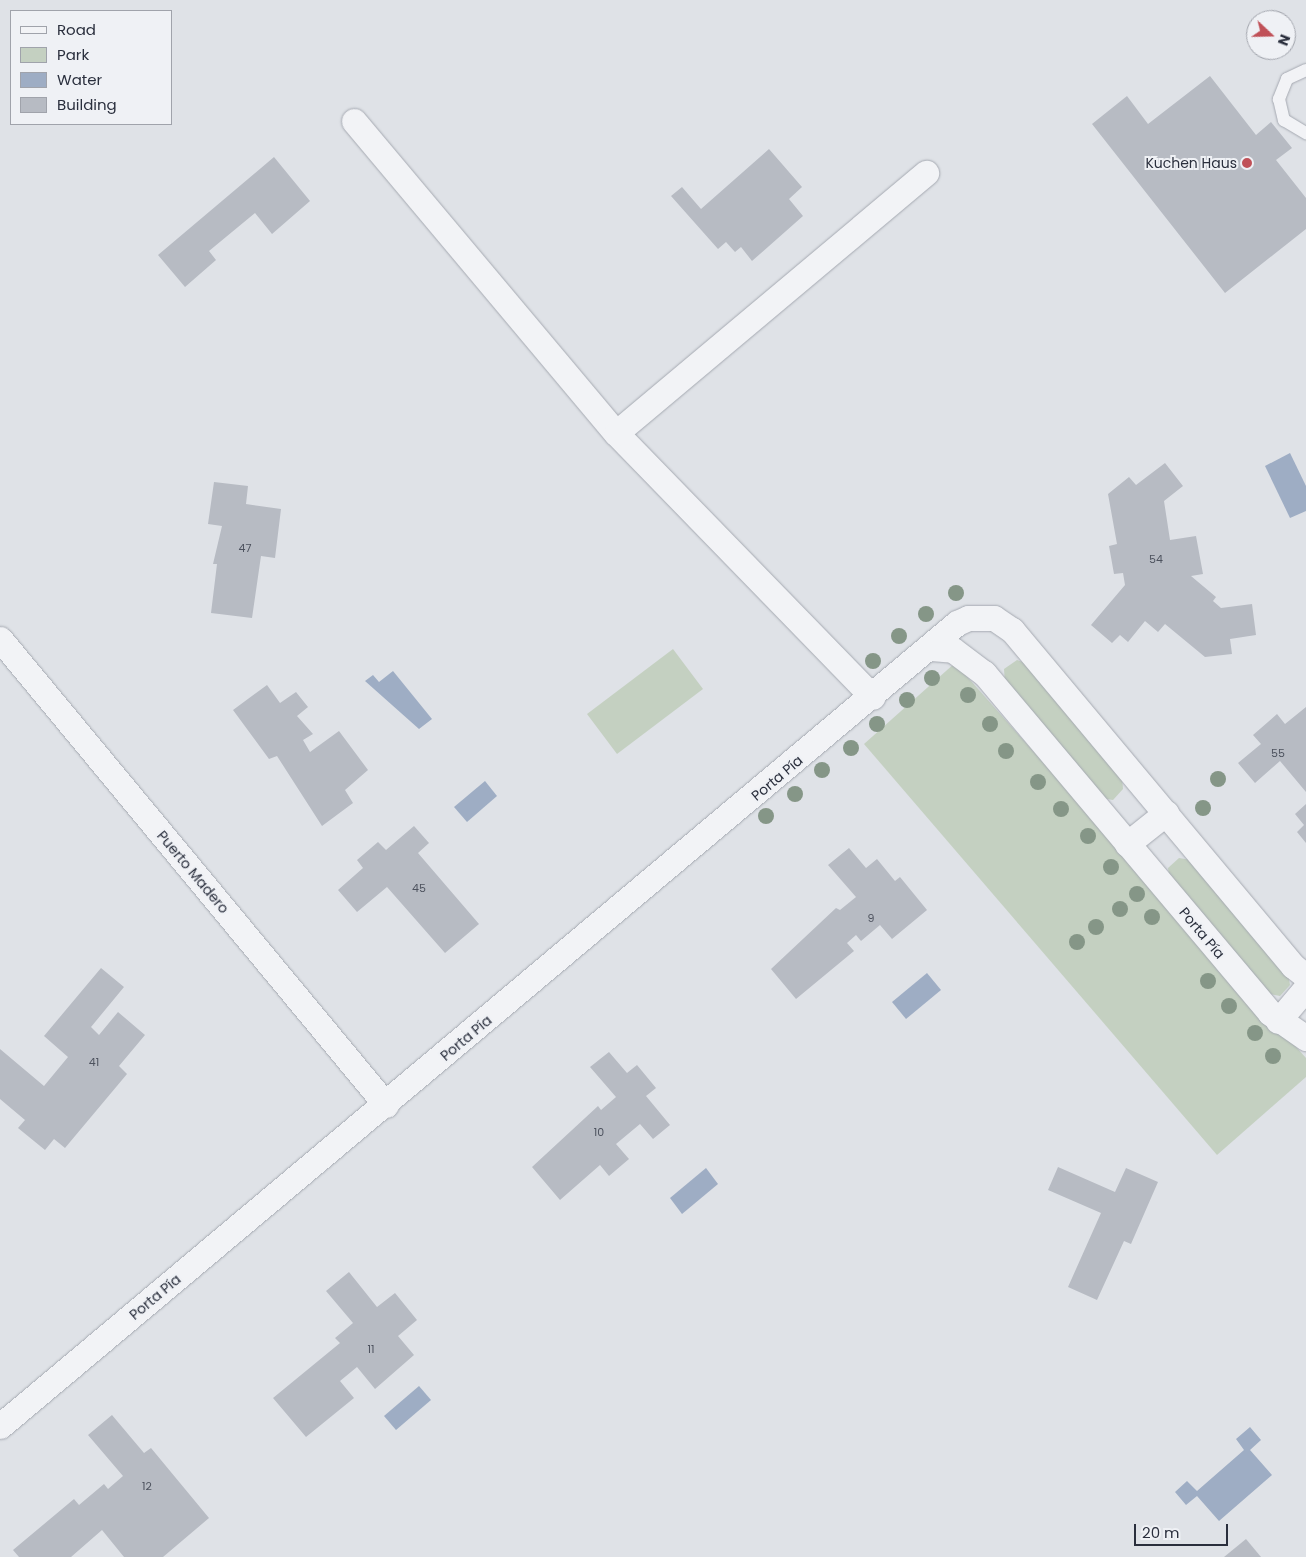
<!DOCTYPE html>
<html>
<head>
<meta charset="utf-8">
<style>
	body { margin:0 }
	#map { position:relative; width:1306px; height:1557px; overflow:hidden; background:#dfe2e7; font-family:Poppins,sans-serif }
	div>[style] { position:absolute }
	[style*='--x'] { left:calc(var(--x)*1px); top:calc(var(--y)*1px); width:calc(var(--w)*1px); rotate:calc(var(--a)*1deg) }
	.green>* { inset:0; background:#c4d0c1 }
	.water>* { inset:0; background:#9eadc4 }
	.building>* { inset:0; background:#b7bbc3 }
	.roads { filter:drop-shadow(0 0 1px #a5a9b1) drop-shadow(0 0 1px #a5a9b1) }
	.service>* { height:12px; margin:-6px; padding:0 6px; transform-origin:6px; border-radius:6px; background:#f2f3f6 }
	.minor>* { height:25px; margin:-12.5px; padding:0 12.5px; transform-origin:12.5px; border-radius:12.5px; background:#f2f3f6 }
	.trees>* { width:16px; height:16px; margin:-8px; border-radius:50%; background:#859687 }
	.dots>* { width:14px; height:14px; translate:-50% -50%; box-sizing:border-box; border:2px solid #eff1f5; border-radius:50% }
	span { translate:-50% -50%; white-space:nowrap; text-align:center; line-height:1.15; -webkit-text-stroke:4px #eff1f5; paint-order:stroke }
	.number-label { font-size:11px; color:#4d525e }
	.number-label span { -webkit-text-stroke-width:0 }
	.poi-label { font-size:14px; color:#2a2f3d }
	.right { translate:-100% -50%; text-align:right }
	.street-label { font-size:14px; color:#2a2f3d }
	.legend { position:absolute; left:10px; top:10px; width:162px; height:115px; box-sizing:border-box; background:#eff1f5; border:1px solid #a0a3ab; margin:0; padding:6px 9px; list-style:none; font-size:15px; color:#2a2f3d }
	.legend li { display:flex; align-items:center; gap:10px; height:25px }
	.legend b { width:25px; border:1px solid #a0a3ab }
	.north { position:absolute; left:1246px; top:10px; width:50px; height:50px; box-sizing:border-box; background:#eff1f5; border:1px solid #a0a3ab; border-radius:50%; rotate:111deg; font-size:14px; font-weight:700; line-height:20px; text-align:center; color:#2a2f3d }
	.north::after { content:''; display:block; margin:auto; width:18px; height:22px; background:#c05158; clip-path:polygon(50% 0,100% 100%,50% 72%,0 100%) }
	.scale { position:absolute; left:1134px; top:1524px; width:94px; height:22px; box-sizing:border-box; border:2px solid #2a2f3d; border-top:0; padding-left:6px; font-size:15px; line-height:18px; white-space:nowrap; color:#2a2f3d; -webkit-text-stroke:4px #eff1f5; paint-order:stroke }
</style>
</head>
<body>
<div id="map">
	<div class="green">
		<i style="clip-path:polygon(673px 649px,703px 689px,617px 754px,587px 714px)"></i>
		<i style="clip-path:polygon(1017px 660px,1028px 664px,1122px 778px,1123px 789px,1113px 800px,1101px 798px,1005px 683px,1004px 669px)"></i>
		<i style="clip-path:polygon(955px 663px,1306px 1058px,1306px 1077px,1217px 1155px,864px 744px)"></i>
		<i style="clip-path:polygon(1179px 858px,1191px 860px,1288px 974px,1290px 985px,1280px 996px,1265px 993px,1170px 880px,1168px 868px)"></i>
	</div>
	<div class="water">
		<i style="clip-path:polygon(1290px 453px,1306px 486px,1306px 511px,1290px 518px,1265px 466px)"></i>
		<i style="clip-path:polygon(393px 671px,432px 719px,419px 729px,365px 681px,373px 675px,379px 682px)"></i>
		<i style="clip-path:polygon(485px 781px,497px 796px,467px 822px,454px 807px)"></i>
		<i style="clip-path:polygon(927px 973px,941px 990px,906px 1019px,892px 1002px)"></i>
		<i style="clip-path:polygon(706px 1168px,718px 1184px,682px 1214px,670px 1198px)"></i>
		<i style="clip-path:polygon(419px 1386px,431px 1400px,396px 1430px,384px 1416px)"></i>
		<i style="clip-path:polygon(1250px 1427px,1261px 1440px,1250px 1450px,1272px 1475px,1219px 1521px,1197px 1496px,1186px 1505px,1175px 1492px,1187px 1481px,1197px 1491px,1244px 1450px,1236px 1439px)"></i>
	</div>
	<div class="building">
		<i style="clip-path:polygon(1210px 76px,1256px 135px,1271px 122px,1292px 148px,1276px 160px,1306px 198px,1306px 229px,1225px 293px,1092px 124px,1127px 96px,1148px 124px)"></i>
		<i style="clip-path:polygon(769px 149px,802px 187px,789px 199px,803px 216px,752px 261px,741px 247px,735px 252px,726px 242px,718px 249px,671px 196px,682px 187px,701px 209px)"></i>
		<i style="clip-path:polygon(274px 157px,310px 201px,272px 234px,255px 213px,209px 251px,216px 260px,185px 287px,158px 255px)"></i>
		<i style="clip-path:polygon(1165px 463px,1183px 486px,1164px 501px,1170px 540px,1196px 536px,1203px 574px,1191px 576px,1216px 597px,1213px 601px,1221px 608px,1252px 604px,1256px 635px,1230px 639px,1232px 654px,1205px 657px,1165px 624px,1158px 632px,1145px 621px,1128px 642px,1120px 635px,1112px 643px,1091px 625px,1125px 585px,1123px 573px,1114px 574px,1109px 546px,1117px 544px,1108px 494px,1129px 477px,1136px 485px)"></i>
		<i style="clip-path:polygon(214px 482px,248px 486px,246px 504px,281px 509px,275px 558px,261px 556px,252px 618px,211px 613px,217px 564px,213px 564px,222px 526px,208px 524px)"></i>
		<i style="clip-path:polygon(267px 685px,280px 703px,296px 692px,308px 707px,297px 716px,313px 734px,303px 740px,310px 752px,339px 731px,368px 770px,345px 790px,353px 803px,322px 826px,277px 756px,269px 759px,233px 710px)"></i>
		<i style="clip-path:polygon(1306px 707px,1306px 792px,1280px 761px,1255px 783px,1238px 763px,1261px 744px,1253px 735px,1277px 714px,1285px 724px)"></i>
		<i style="clip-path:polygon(1306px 804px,1306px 843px,1297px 832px,1304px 825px,1295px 814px)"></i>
		<i style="clip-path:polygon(414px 826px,429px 843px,418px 853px,479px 924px,445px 953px,387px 887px,357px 912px,338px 890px,363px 868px,357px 860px,378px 842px,386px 850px)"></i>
		<i style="clip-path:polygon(849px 848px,866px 868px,877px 859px,895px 881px,900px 877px,927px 910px,892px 939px,880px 925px,861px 941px,856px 935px,847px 943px,854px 951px,796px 999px,771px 969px,836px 908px,840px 910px,856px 897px,828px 865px)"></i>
		<i style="clip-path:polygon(101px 968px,124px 987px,91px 1027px,99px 1035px,118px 1012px,145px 1035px,119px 1066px,127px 1074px,65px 1148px,54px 1139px,45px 1150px,18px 1128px,25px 1120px,0 1099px,0 1049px,44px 1086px,68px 1057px,44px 1036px)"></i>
		<i style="clip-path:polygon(609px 1052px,627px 1073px,637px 1065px,656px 1088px,646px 1096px,670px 1125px,653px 1139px,640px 1124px,616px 1144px,629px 1159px,609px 1176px,600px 1165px,560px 1200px,532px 1167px,598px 1106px,601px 1110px,616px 1097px,590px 1067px)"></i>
		<i style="clip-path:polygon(1058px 1167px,1115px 1192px,1126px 1168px,1158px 1182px,1131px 1244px,1124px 1241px,1097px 1300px,1068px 1287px,1101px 1213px,1048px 1190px)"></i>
		<i style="clip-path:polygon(349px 1272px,377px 1307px,395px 1293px,417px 1320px,398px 1336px,414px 1355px,375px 1389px,357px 1367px,340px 1381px,354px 1398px,306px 1437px,273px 1398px,340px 1343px,335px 1338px,353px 1323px,326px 1291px)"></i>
		<i style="clip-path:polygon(112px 1415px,144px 1453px,151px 1448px,209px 1518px,163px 1557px,124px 1557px,102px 1530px,71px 1557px,19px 1557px,13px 1550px,74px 1499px,79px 1505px,104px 1484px,108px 1489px,123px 1476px,88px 1435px)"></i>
		<i style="clip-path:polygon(1246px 1539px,1261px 1557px,1224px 1557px)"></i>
	</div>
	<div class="roads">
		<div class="service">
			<i style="--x:1306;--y:70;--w:21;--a:155"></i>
			<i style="--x:1287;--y:79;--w:22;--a:112"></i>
			<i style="--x:1279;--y:99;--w:22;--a:77"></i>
			<i style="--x:1284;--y:120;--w:26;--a:31"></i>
		</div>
		<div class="minor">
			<i style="--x:354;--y:121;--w:407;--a:50"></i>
			<i style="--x:616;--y:433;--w:368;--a:45.8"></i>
			<i style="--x:616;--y:433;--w:405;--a:-40"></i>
			<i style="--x:0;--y:639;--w:605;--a:50.36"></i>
			<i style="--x:931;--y:648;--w:22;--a:5"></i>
			<i style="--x:953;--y:650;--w:39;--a:37"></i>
			<i style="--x:984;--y:673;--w:444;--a:49.9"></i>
			<i style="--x:1270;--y:1013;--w:44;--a:34.8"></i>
			<i style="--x:1127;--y:844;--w:50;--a:-38.5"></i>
			<i style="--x:1278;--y:1021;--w:43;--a:-49.7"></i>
			<i style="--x:0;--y:1426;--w:1249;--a:-40"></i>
			<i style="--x:957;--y:623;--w:12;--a:-24"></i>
			<i style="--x:968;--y:618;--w:26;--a:0"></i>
			<i style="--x:994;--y:618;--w:22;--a:34"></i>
			<i style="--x:1012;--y:630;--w:438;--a:50.1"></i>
			<i style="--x:1293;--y:966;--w:16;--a:38"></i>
		</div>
	</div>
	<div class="trees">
		<i style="left:956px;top:593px"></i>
		<i style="left:926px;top:614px"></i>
		<i style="left:899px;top:636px"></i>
		<i style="left:873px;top:661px"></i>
		<i style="left:932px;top:678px"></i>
		<i style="left:968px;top:695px"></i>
		<i style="left:907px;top:700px"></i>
		<i style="left:877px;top:724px"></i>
		<i style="left:990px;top:724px"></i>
		<i style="left:851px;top:748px"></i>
		<i style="left:1006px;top:751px"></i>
		<i style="left:822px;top:770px"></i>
		<i style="left:1218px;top:779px"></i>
		<i style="left:1038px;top:782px"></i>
		<i style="left:795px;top:794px"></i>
		<i style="left:1203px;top:808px"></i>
		<i style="left:1061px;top:809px"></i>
		<i style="left:766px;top:816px"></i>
		<i style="left:1088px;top:836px"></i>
		<i style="left:1111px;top:867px"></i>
		<i style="left:1137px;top:894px"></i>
		<i style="left:1120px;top:909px"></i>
		<i style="left:1152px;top:917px"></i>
		<i style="left:1096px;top:927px"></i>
		<i style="left:1077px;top:942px"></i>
		<i style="left:1208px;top:981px"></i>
		<i style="left:1229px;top:1006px"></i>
		<i style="left:1255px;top:1033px"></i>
		<i style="left:1273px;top:1056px"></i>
	</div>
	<div class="dots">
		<i style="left:1247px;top:163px;background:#c05158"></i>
	</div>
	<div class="number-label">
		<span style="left:245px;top:548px">47</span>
		<span style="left:1156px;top:559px">54</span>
		<span style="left:1278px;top:753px">55</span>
		<span style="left:419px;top:888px">45</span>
		<span style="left:871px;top:918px">9</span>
		<span style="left:94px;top:1062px">41</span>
		<span style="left:599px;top:1132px">10</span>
		<span style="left:371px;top:1349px">11</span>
		<span style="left:147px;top:1486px">12</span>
	</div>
	<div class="poi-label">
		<span class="right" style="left:1237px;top:163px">Kuchen Haus</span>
	</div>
	<div class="street-label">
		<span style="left:777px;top:778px;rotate:-40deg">Porta Pía</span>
		<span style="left:193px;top:872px;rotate:50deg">Puerto Madero</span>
		<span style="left:1202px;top:933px;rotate:50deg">Porta Pía</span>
		<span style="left:466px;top:1038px;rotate:-40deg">Porta Pía</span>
		<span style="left:155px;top:1297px;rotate:-40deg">Porta Pía</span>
	</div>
	<ul class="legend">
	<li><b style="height:6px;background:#f2f3f6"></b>Road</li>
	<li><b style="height:14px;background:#c4d0c1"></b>Park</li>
	<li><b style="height:14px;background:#9eadc4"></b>Water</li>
	<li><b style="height:14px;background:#b7bbc3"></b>Building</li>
	</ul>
	<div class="north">N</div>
	<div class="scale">20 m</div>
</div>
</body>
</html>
